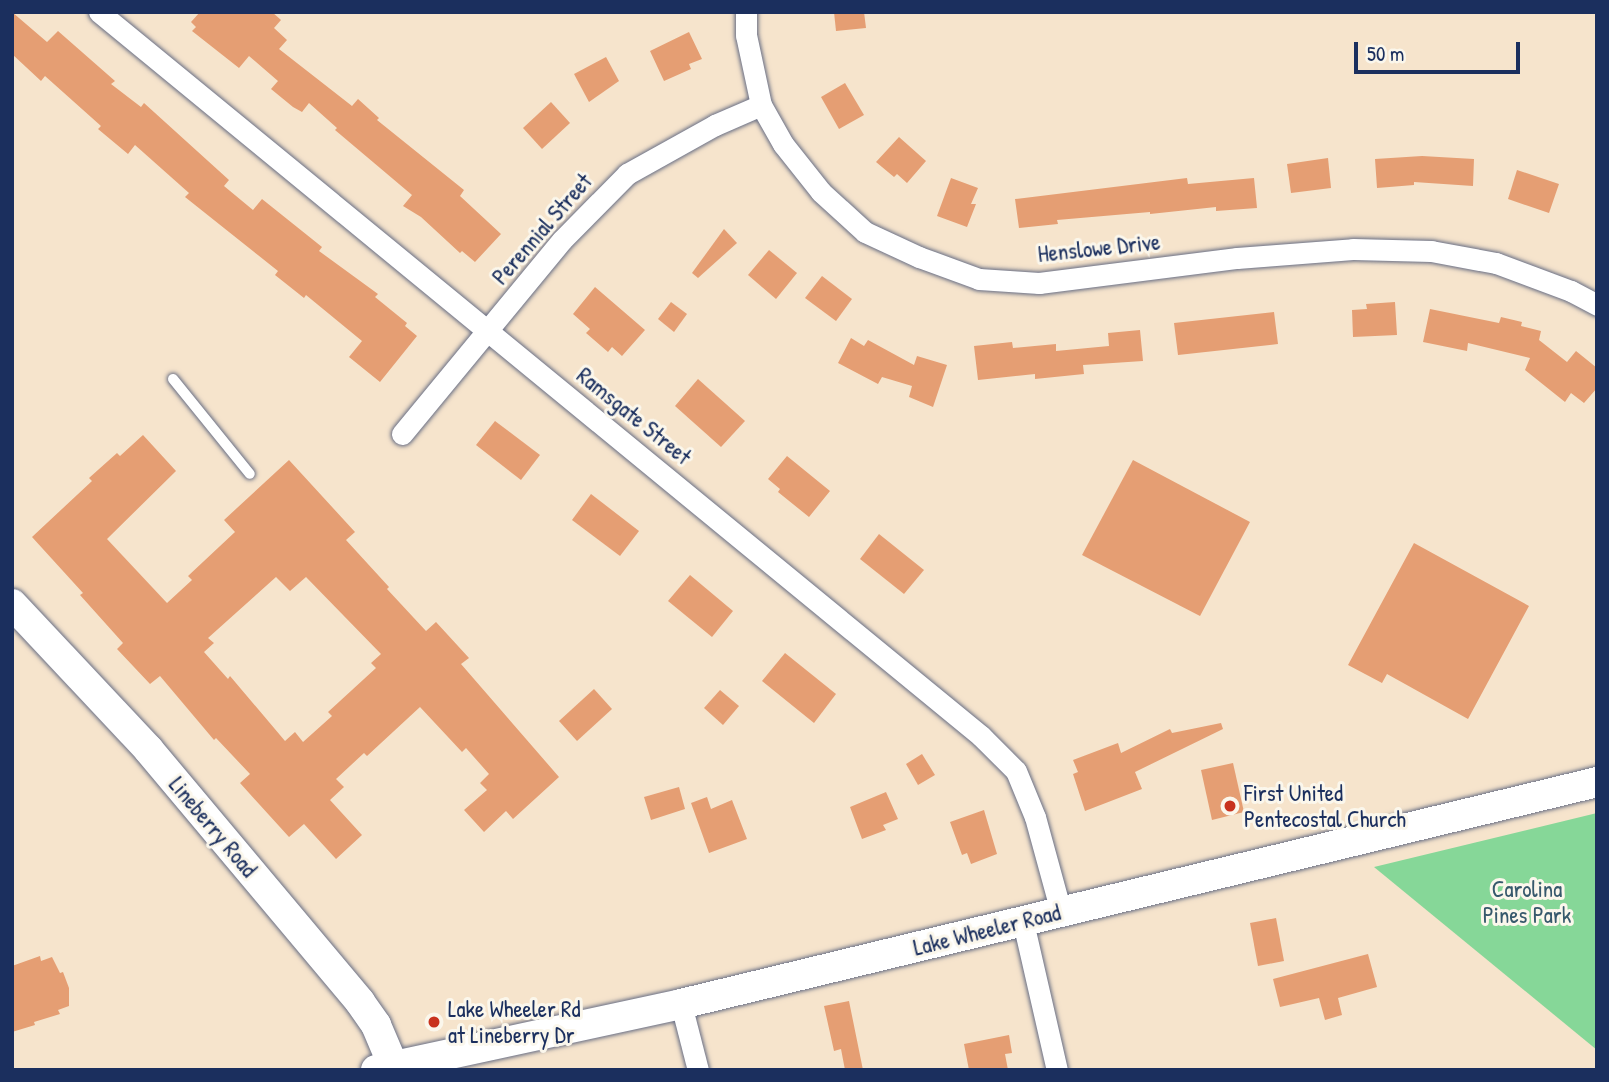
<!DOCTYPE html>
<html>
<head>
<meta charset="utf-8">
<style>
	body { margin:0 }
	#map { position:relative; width:1609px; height:1082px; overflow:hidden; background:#f6e4cc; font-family:"Patrick Hand",sans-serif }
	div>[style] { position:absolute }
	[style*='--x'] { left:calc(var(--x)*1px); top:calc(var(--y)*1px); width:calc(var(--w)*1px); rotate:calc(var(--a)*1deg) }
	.green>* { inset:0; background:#86d798 }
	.building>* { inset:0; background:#e59e73 }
	.roads { filter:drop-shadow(0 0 2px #686e84) drop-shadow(0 0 2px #686e84) }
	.lane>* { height:10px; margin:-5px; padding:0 5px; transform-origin:5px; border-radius:5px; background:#fff }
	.street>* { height:21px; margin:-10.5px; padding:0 10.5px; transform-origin:10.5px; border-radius:10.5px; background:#fff }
	.secondary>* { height:30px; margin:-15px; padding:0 15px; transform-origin:15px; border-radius:15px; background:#fff }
	.dots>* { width:19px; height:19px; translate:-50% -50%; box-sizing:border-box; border:4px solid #fbf7ec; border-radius:50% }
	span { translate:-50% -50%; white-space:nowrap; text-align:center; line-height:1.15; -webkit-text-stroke:6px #fbf7ec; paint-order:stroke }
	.street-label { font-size:23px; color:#1b2f5e }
	.poi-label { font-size:23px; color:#1b2f5e }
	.left { translate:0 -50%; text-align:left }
	.park-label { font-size:23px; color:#36596c }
	.frame { position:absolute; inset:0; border:14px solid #1b2f5e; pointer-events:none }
	.scale { position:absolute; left:1354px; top:42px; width:166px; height:32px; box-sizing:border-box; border:4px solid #1b2f5e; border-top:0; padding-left:9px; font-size:21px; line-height:24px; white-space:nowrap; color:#1b2f5e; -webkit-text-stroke:5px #fbf7ec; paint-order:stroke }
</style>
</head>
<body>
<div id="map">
	<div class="green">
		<i style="clip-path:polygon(1597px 813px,1597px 1050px,1374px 867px)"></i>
	</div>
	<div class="building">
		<i style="clip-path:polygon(12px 12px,47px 42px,58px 31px,115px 81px,111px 84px,141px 107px,144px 103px,229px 180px,224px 186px,253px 210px,262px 199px,322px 247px,319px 251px,378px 294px,375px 297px,407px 323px,405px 326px,417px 336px,380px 382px,349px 357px,362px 341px,306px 295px,304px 298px,275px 275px,278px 271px,185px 197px,189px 193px,135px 145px,128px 154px,98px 129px,101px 126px,45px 76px,41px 81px,12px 54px)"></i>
		<i style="clip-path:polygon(200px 12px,272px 12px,281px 20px,274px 28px,287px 40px,279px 49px,352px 106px,358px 99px,379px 118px,377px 120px,464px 190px,460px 196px,501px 234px,475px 262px,462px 251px,460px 253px,421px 217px,403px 206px,412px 195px,335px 130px,337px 128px,309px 103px,302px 112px,293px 107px,271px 89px,278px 81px,249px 56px,239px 68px,192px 31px,196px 27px,191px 22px)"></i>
		<i style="clip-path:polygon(834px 12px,864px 12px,866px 28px,836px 31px)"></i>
		<i style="clip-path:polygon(689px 32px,702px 59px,689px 64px,691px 69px,664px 81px,650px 51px)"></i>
		<i style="clip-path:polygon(606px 57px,619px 81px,589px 102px,574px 74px)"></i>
		<i style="clip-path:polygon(845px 83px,864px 115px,839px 129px,821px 97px)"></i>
		<i style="clip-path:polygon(551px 102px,570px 123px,542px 149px,523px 128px)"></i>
		<i style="clip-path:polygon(899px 137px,926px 161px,907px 183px,897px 174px,894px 177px,876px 162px)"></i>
		<i style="clip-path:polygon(1422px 156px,1474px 159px,1473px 186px,1414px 182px,1414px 185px,1377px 188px,1375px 159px)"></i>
		<i style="clip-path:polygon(1328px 158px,1331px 188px,1291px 193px,1287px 164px)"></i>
		<i style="clip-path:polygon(1517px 170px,1559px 184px,1549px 213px,1508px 199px)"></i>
		<i style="clip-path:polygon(951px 178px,978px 188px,971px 204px,976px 204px,967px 227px,937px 216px)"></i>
		<i style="clip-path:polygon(1187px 178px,1188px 184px,1254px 178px,1257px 208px,1216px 211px,1216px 207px,1150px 214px,1150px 212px,1057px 220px,1058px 224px,1019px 228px,1015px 199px)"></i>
		<i style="clip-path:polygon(724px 229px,737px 243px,698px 278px,692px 273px)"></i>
		<i style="clip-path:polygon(769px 250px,797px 273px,776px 299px,748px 275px)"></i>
		<i style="clip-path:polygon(822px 276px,852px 299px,836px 321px,805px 298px)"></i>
		<i style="clip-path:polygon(595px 287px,645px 330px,622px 356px,612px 347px,608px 352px,586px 333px,590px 329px,573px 314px)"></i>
		<i style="clip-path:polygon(671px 302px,687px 314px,674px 332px,658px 319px)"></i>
		<i style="clip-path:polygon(1395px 302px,1397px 335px,1353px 337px,1352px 310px,1367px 309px,1366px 304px)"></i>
		<i style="clip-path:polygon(1430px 309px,1499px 323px,1501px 317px,1522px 322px,1521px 326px,1541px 331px,1539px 340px,1567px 362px,1576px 351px,1597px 368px,1597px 388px,1584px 403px,1571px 393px,1565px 402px,1525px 370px,1530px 358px,1468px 343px,1467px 351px,1423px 342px)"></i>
		<i style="clip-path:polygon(1274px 312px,1278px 344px,1178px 355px,1174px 323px)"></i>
		<i style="clip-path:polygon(1140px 330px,1143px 361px,1083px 365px,1084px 374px,1035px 379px,1035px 374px,978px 380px,974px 346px,1012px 342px,1013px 348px,1056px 344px,1056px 351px,1109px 346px,1108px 333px)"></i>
		<i style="clip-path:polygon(851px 338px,864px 346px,868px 340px,914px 365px,917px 356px,947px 365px,933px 407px,909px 397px,912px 386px,882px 377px,878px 384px,838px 363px)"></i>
		<i style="clip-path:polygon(698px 379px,745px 421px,721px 447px,675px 406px)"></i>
		<i style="clip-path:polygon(495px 421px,540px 455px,521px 480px,476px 445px)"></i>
		<i style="clip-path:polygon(evenodd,143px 435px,176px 471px,107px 539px,167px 603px,192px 580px,188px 576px,235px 532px,224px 520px,289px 460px,355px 532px,346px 540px,389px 587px,387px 589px,426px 631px,436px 622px,469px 658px,461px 664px,559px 777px,513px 819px,506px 811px,484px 832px,464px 810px,487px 790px,480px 783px,489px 774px,466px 748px,462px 752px,420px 707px,367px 756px,364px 753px,336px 779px,344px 787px,330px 800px,362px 835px,336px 859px,304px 824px,289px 837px,240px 783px,250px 774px,216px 738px,214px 740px,160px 676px,150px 684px,117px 649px,123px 643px,80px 595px,83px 593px,32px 537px,92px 481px,89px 478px,117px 453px,120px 456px,143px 435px,276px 577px,290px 591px,306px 577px,381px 654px,371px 663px,376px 668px,328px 712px,332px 716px,303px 742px,295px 732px,285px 741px,230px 676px,228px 679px,204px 652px,214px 643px,208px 638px,276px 577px)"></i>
		<i style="clip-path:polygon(787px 456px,830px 491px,809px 517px,778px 492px,780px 489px,768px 479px)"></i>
		<i style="clip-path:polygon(1133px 460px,1250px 522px,1200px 616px,1082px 555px)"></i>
		<i style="clip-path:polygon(591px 494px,639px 531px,620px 556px,572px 520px)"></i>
		<i style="clip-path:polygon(879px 534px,924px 570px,904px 594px,860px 559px)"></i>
		<i style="clip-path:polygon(1414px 543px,1529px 606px,1468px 719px,1387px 674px,1382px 683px,1348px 665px)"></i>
		<i style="clip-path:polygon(690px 575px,733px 611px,712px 637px,668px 601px)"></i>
		<i style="clip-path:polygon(785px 653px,836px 694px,814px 723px,762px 681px)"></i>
		<i style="clip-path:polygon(594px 689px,612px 709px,577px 741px,559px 721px)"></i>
		<i style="clip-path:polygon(720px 690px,739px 706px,723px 725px,704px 708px)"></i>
		<i style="clip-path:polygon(1221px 723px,1223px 729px,1135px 772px,1142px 789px,1085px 811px,1073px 774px,1078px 772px,1073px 760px,1118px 743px,1121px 753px,1170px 729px,1172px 733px)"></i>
		<i style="clip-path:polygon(922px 754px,935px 775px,918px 785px,906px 764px)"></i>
		<i style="clip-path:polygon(1233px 763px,1244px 812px,1212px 820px,1201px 770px)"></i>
		<i style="clip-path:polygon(679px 787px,685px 809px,651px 820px,644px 797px)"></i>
		<i style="clip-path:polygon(886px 792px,898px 819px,883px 825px,886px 830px,862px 839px,850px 807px)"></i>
		<i style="clip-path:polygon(707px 797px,711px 809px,732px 800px,747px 839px,709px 853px,691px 803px)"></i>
		<i style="clip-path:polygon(984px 810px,997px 854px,971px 864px,967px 853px,962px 855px,950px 822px)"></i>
		<i style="clip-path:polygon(1276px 918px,1284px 961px,1258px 966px,1250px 923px)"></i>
		<i style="clip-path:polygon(1368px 954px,1377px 987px,1338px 998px,1342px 1015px,1325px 1020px,1319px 998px,1280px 1007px,1273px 979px)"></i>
		<i style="clip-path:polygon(40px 956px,41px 961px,52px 957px,60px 973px,63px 972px,69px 988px,69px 1006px,58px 1010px,60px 1014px,34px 1022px,35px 1025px,12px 1032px,12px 966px)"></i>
		<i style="clip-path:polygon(849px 1001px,863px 1070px,845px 1070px,841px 1049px,834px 1051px,824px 1006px)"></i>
		<i style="clip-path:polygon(1009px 1035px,1012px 1053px,1005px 1054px,1008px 1070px,969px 1070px,964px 1044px)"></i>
	</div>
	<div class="roads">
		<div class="lane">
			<i style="--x:173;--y:379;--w:122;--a:51"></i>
		</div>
		<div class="street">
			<i style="--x:99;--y:12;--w:1141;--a:39.38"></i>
			<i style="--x:981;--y:736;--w:49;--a:45"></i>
			<i style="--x:1016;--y:771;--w:50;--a:67.6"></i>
			<i style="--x:1035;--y:817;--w:98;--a:74.7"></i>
			<i style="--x:746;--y:12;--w:23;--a:90"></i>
			<i style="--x:746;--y:35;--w:72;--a:77.9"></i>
			<i style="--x:761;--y:105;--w:45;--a:60.6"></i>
			<i style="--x:783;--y:144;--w:61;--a:51.6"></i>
			<i style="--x:821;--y:192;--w:59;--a:42.3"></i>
			<i style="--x:865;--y:232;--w:60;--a:24.8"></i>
			<i style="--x:919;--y:257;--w:64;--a:20.1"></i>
			<i style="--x:979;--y:279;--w:60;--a:3.8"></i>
			<i style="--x:1039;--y:283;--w:200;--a:-7.2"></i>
			<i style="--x:1237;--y:258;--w:116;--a:-4.4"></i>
			<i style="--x:1353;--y:249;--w:78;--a:1.5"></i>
			<i style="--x:1431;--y:251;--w:66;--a:10.5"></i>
			<i style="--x:1496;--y:263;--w:80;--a:20.5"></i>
			<i style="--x:1571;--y:291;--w:30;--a:28"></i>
			<i style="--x:402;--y:434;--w:251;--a:-50.5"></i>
			<i style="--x:562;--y:240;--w:93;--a:-45.4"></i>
			<i style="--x:627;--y:174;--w:101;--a:-29.1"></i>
			<i style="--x:715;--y:125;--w:50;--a:-23.5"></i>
			<i style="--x:1023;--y:922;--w:152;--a:77.1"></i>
			<i style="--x:681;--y:1004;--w:68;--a:75.6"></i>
		</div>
		<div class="secondary">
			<i style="--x:12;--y:604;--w:199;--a:46.8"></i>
			<i style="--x:148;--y:749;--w:330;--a:50"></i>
			<i style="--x:360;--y:1002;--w:28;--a:55"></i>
			<i style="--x:376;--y:1025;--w:43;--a:67"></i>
			<i style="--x:376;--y:1070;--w:312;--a:-12.2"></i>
			<i style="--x:681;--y:1004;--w:943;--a:-13.62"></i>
		</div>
	</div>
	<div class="dots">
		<i style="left:1230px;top:806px;background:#c8321e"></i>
		<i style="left:434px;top:1022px;background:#c8321e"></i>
	</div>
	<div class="street-label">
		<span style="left:542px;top:229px;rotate:-49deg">Perennial Street</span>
		<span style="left:1099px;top:248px;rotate:-6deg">Henslowe Drive</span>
		<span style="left:634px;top:416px;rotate:39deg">Ramsgate Street</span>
		<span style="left:213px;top:827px;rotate:50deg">Lineberry Road</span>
		<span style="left:987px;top:930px;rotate:-14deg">Lake Wheeler Road</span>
	</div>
	<div class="poi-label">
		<span class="left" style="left:1244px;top:806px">First United<br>Pentecostal Church</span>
		<span class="left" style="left:448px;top:1022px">Lake Wheeler Rd<br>at Lineberry Dr</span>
	</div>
	<div class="park-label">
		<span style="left:1527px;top:902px">Carolina<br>Pines Park</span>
	</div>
	<div class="frame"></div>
	<div class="scale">50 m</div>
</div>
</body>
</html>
